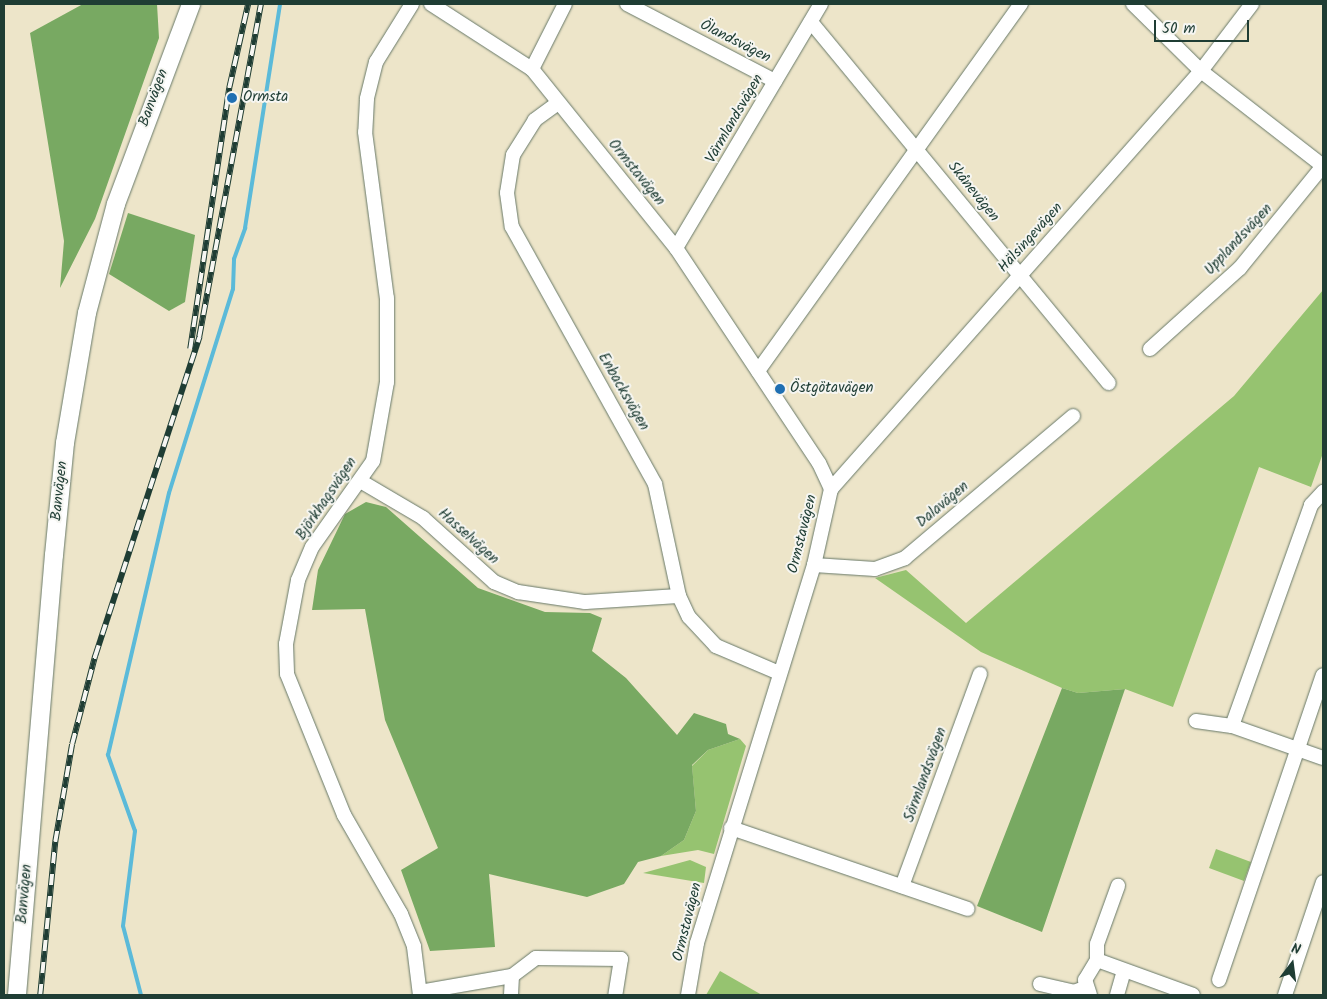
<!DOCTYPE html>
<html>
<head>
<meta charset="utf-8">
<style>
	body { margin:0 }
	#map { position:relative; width:1327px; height:999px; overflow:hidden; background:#ede5c9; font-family:Kalam,sans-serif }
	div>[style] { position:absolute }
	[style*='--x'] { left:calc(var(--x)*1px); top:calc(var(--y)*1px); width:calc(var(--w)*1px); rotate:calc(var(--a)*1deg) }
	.green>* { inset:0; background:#96c370 }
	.forest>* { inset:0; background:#78a962 }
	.stream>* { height:4px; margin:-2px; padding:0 2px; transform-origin:2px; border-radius:2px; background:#5bbad9 }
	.roads { filter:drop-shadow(0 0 1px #677868) drop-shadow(0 0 1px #677868) }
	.minor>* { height:14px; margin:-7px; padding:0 7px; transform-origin:7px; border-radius:7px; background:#fff }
	.tertiary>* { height:18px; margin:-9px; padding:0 9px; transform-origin:9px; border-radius:9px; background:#fff }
	.rail>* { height:5.5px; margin-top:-2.75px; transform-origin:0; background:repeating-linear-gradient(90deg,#f6f6f2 0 11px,#1f3d34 0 22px); box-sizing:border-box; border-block:1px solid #1f3d34 }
	.dots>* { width:14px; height:14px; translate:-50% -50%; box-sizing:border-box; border:2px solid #f6f6f2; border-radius:50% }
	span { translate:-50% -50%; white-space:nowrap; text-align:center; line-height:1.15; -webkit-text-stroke:4px #f6f6f2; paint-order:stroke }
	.street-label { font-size:15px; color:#1f3d34 }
	.poi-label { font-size:15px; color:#1f3d34 }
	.left { translate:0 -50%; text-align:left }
	.frame { position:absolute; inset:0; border:5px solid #1f3d34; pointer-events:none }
	.north { position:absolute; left:1267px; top:939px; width:50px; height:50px; -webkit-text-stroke:4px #f6f6f2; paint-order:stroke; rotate:15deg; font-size:14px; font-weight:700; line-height:20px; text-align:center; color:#1f3d34 }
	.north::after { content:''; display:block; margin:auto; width:18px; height:22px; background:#1f3d34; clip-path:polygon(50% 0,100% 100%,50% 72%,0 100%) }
	.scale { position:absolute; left:1154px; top:20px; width:95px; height:22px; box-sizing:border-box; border:2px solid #1f3d34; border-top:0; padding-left:6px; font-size:15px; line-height:18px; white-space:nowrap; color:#1f3d34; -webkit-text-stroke:4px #f6f6f2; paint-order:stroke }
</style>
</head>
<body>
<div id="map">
	<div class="green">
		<i style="clip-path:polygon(1323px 290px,1323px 453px,1311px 487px,1259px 467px,1173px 707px,1125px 689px,1078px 693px,1062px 688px,981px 652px,875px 578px,906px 570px,966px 623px,1234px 396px)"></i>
		<i style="clip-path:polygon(740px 739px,746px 746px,714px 854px,698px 850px,661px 856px,684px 840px,696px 811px,692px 766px,708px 750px)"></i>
		<i style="clip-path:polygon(1216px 849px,1251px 862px,1244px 881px,1209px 868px)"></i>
		<i style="clip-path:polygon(690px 860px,706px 867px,704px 883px,643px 873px)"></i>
		<i style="clip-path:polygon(720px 971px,762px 995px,706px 995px)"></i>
	</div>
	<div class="forest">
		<i style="clip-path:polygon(83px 4px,157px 4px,159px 38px,95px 219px,60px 288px,64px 241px,30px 33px)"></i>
		<i style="clip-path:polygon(128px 213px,195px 235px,185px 302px,169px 311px,109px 274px)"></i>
		<i style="clip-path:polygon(366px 502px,386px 507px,478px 588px,545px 612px,590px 613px,602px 618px,592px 651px,626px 678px,677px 735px,694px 713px,726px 724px,728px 734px,740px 739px,708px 750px,692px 765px,696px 811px,684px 840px,661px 856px,638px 862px,624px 884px,587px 897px,489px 874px,495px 947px,430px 951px,401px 870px,438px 848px,385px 720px,365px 609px,312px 610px,318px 570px,345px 514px)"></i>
		<i style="clip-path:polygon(1062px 688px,1078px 693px,1125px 689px,1042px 932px,977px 906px)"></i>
	</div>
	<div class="stream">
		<i style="--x:141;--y:995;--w:71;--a:-104.6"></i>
		<i style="--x:123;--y:926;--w:96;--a:-82.8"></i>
		<i style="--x:135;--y:831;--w:81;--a:-109.6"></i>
		<i style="--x:108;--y:755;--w:269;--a:-76.9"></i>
		<i style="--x:169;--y:493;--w:214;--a:-72.6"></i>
		<i style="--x:233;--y:289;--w:30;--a:-88"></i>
		<i style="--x:234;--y:259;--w:33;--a:-70"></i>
		<i style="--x:245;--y:228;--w:227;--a:-81.1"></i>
	</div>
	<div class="roads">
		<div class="minor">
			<i style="--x:412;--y:4;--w:68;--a:121.8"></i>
			<i style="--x:376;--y:62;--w:38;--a:104"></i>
			<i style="--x:367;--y:99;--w:33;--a:93"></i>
			<i style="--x:365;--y:132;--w:167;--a:82.5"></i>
			<i style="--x:387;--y:298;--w:84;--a:90"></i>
			<i style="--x:387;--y:382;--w:80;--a:100"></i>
			<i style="--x:373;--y:461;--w:105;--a:125.3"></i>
			<i style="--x:312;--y:547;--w:36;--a:113"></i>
			<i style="--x:298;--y:580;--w:65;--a:100.6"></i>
			<i style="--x:286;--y:644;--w:30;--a:88"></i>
			<i style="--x:287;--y:674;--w:152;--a:68"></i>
			<i style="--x:344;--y:815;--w:114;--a:60.1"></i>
			<i style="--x:401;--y:914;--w:35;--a:68"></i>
			<i style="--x:414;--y:947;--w:48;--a:82.9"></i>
			<i style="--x:431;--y:4;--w:120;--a:32.8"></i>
			<i style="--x:532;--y:69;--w:230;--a:51.2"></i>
			<i style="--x:676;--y:248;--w:258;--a:56.4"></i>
			<i style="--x:819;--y:463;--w:29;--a:65"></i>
			<i style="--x:831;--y:489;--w:78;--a:102.6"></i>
			<i style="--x:814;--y:565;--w:396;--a:107.2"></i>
			<i style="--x:697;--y:943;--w:53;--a:99.8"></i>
			<i style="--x:627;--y:4;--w:167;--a:27.5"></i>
			<i style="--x:1133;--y:4;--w:95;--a:44.6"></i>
			<i style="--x:1201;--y:71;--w:155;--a:37.9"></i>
			<i style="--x:811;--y:22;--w:468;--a:50.5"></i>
			<i style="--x:532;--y:69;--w:73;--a:-63.1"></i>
			<i style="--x:558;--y:103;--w:29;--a:144"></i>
			<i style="--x:535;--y:120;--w:41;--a:122.2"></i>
			<i style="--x:513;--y:155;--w:38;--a:99"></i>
			<i style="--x:507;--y:193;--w:34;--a:82"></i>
			<i style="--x:512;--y:227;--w:294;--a:60.9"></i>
			<i style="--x:655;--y:484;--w:115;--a:77.9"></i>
			<i style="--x:679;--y:596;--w:23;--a:65"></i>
			<i style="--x:689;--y:617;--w:40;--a:47"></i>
			<i style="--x:716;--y:646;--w:69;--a:23.2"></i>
			<i style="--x:676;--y:248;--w:284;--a:-59.3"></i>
			<i style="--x:1150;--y:349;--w:121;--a:-42"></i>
			<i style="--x:1240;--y:268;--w:130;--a:-50.9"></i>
			<i style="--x:758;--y:371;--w:452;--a:-54.4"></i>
			<i style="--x:362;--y:482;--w:71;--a:30.5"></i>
			<i style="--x:423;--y:518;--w:96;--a:42"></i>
			<i style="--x:494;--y:582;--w:26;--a:23"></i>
			<i style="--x:518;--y:592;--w:68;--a:8.5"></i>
			<i style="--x:585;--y:602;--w:94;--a:-3.7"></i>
			<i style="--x:831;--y:489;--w:558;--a:-48.49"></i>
			<i style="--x:1201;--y:71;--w:84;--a:-52.7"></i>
			<i style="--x:814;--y:565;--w:61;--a:3.8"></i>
			<i style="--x:875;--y:569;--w:32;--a:-20"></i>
			<i style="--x:905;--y:558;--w:220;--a:-40.2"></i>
			<i style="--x:1196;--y:721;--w:36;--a:8"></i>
			<i style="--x:1232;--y:726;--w:96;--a:19.4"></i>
			<i style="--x:1232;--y:726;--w:235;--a:-70.3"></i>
			<i style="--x:1311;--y:505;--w:18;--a:-47"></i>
			<i style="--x:731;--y:828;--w:250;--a:18.9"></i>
			<i style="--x:902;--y:886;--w:226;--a:-69.8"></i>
			<i style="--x:1097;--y:960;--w:16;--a:-90"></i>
			<i style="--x:1097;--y:944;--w:62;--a:-70.1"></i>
			<i style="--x:512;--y:976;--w:30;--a:-37"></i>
			<i style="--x:536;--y:958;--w:85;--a:0.7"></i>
			<i style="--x:621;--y:959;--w:36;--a:99"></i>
			<i style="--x:1219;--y:980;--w:322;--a:-71.2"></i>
			<i style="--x:1040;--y:984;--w:35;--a:13"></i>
			<i style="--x:1074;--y:992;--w:11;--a:-22"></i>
			<i style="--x:420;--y:992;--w:93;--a:-9.9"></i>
			<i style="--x:512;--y:976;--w:19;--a:93"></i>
			<i style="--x:1090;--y:995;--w:16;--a:-108"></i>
			<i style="--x:1085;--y:980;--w:23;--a:-59"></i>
			<i style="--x:1097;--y:960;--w:102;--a:20"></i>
			<i style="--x:1117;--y:995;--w:25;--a:-74"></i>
			<i style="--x:1285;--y:995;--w:119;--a:-71.4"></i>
		</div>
		<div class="tertiary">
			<i style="--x:17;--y:995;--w:442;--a:-85.2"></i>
			<i style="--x:54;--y:555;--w:113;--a:-84.4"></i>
			<i style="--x:65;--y:443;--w:132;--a:-80.4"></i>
			<i style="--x:87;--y:313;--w:113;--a:-75.1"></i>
			<i style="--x:116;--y:204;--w:214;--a:-69.4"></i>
		</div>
	</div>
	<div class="rail">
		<i style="--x:190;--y:349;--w:264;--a:-81.5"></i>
		<i style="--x:229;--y:88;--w:86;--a:-77.3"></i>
		<i style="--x:40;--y:995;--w:154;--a:-84.4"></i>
		<i style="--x:55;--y:842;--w:99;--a:-80.2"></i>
		<i style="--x:72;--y:744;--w:91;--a:-75.4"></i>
		<i style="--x:95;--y:656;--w:336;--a:-71.9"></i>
		<i style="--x:199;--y:337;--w:339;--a:-79.5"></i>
	</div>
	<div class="dots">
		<i style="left:232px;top:98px;background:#1f6fb2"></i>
		<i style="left:780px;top:389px;background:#1f6fb2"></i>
	</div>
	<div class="street-label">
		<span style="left:735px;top:42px;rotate:27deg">Ölandsvägen</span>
		<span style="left:154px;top:98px;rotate:-70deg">Banvägen</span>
		<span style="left:735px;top:119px;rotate:-60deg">Värmlandsvägen</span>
		<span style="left:636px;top:173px;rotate:51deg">Ormstavägen</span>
		<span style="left:973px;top:192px;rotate:51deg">Skånevägen</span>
		<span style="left:1031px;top:238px;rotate:-48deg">Hälsingevägen</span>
		<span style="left:1239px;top:240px;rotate:-47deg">Upplandsvägen</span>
		<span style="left:623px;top:392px;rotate:60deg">Enbacksvägen</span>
		<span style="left:60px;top:491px;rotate:-84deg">Banvägen</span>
		<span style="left:327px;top:499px;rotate:-56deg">Björkhagsvägen</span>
		<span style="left:943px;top:505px;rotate:-40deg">Dalavägen</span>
		<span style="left:803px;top:534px;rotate:-76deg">Ormstavägen</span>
		<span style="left:468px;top:537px;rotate:42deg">Hasselvägen</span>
		<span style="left:926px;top:775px;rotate:-70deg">Sörmlandsvägen</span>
		<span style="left:25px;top:894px;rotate:-85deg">Banvägen</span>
		<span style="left:688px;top:922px;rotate:-76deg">Ormstavägen</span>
	</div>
	<div class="poi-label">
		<span class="left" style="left:243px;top:98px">Ormsta</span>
		<span class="left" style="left:790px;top:389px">Östgötavägen</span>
	</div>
	<div class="frame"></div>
	<div class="north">N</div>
	<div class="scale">50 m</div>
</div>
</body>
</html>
